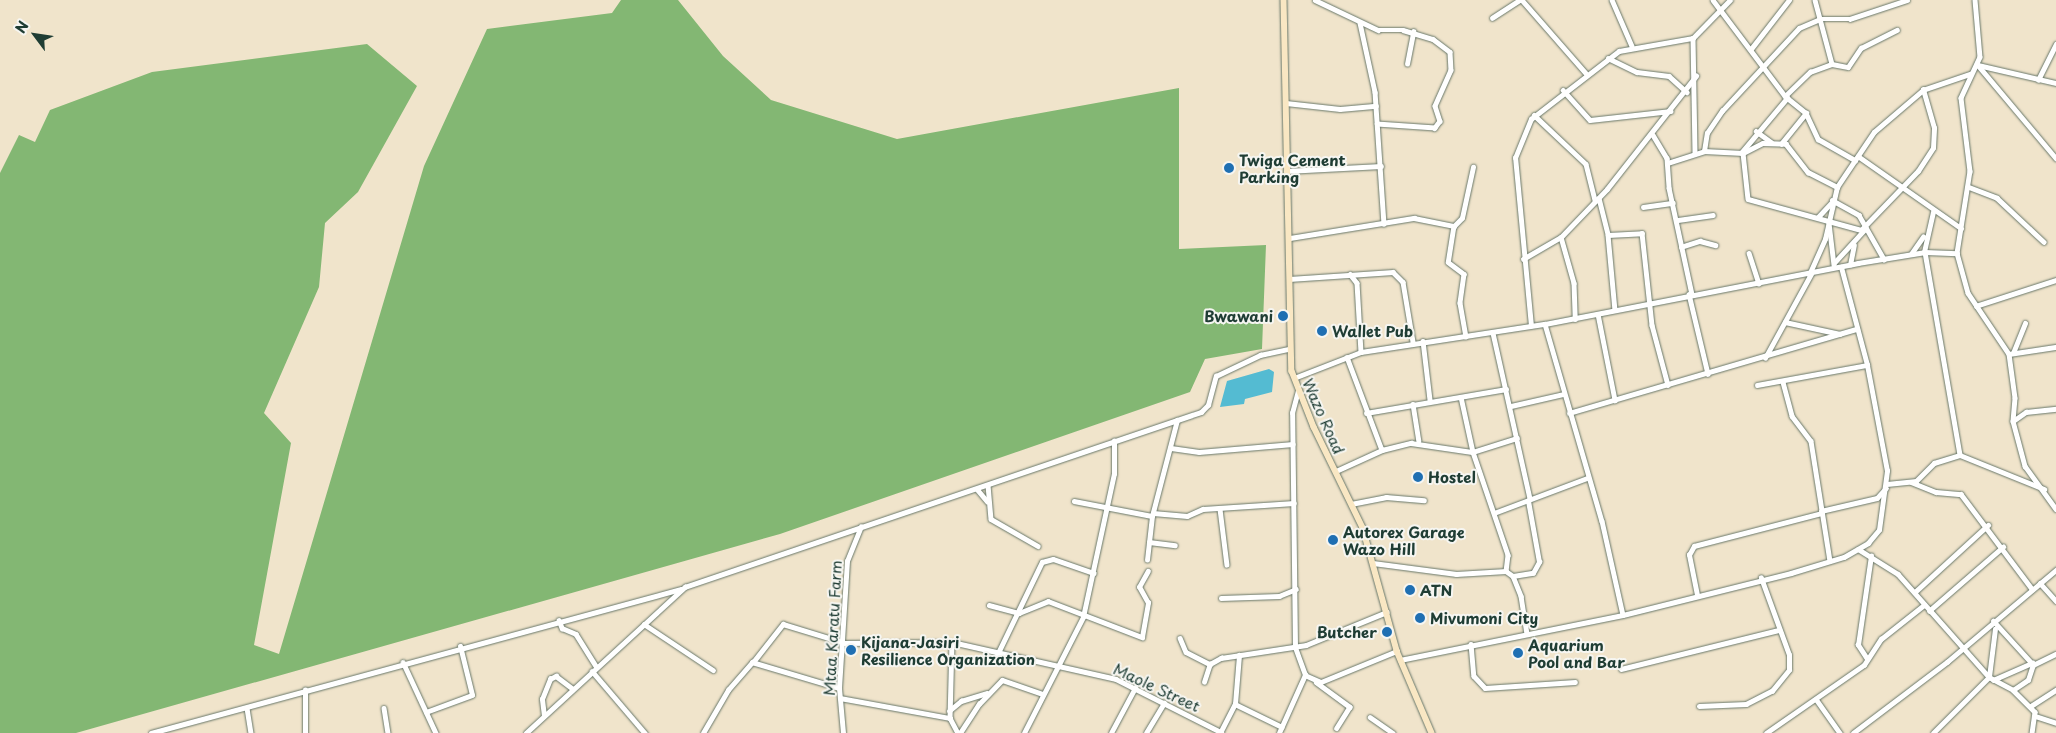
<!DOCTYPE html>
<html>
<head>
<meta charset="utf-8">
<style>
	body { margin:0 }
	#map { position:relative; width:2056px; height:733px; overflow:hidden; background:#f0e4cb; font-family:"Playpen Sans",sans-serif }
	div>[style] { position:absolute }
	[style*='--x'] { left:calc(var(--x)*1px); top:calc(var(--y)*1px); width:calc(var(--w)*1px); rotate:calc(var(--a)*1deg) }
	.forest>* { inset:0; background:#83b773 }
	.water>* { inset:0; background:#54bbd2 }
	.roads { filter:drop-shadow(0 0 1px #687769) drop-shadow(0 0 1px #687769) }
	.street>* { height:4.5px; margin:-2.25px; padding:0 2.25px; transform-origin:2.25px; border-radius:2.25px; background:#fff }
	.secondary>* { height:5.5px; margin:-2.75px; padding:0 2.75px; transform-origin:2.75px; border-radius:2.75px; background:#f9e7c3 }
	.dots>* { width:14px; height:14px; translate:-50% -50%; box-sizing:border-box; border:2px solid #f6f6f2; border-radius:50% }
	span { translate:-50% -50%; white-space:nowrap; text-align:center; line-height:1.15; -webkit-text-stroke:4px #f6f6f2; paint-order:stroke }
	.poi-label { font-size:15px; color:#1f3d34; font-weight:700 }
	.left { translate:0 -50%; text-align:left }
	.right { translate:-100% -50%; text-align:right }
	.street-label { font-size:15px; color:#1f3d34 }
	.north { position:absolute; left:10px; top:10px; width:50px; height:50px; -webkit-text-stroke:4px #f6f6f2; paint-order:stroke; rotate:301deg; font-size:14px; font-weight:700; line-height:20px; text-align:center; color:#1f3d34 }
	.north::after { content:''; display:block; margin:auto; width:18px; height:22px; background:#1f3d34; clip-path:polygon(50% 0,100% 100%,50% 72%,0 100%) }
</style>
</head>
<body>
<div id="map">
	<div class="forest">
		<i style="clip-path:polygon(621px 0,678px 0,723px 56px,771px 100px,897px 139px,1179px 88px,1179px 249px,1266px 245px,1262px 349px,1205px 359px,1190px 392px,780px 534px,76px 733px,0 733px,0 173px,19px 135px,35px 142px,50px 110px,152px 72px,367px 44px,417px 86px,358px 192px,325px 223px,319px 287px,264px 413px,291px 443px,254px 645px,279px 654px,424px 166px,487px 29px,612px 13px)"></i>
	</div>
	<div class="water">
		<i style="clip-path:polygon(1269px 369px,1274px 372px,1272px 392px,1245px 399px,1244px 404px,1220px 407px,1227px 381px)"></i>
	</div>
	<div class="roads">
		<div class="street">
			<i style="--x:1315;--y:0;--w:70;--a:25.5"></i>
			<i style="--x:1378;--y:30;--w:25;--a:0"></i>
			<i style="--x:1403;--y:30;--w:31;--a:17"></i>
			<i style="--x:1433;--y:39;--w:21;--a:37"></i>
			<i style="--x:1450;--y:52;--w:18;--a:87"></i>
			<i style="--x:1451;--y:70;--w:39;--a:114"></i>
			<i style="--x:1435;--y:106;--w:16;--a:72"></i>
			<i style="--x:1440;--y:121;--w:9;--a:126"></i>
			<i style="--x:1435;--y:128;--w:58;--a:-176.1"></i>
			<i style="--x:1522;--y:0;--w:97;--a:48.8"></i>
			<i style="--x:1612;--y:0;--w:50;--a:66.5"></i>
			<i style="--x:1713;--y:0;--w:120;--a:53.1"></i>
			<i style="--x:1785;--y:96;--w:27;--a:39"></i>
			<i style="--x:1806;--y:113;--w:29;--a:65"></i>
			<i style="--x:1818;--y:139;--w:43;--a:29.6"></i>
			<i style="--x:1815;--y:0;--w:66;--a:75.1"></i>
			<i style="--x:1975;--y:0;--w:57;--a:85"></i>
			<i style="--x:1980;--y:57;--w:45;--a:114.9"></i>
			<i style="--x:1961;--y:98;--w:74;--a:83"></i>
			<i style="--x:1970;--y:171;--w:83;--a:99"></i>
			<i style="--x:1957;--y:253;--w:41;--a:74.6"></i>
			<i style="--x:1968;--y:293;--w:73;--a:56.1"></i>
			<i style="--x:2009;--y:354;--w:44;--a:82.2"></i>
			<i style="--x:2015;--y:398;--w:23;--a:95"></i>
			<i style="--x:2013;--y:421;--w:47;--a:75.1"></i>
			<i style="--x:2025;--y:466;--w:53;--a:54.2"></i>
			<i style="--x:1492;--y:18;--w:33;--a:-33"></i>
			<i style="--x:1360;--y:23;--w:71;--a:77.7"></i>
			<i style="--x:1375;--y:92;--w:132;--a:86.1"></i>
			<i style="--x:1693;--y:38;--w:115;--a:89"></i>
			<i style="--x:1751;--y:49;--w:62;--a:-52.2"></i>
			<i style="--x:1608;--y:58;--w:32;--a:26"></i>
			<i style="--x:1637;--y:72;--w:32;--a:7"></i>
			<i style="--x:1669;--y:76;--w:24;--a:42"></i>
			<i style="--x:1407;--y:64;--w:33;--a:-79"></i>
			<i style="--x:1977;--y:64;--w:123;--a:50"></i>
			<i style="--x:1978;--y:65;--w:80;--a:13"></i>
			<i style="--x:2038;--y:80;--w:40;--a:-63.4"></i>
			<i style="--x:1563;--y:90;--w:40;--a:48"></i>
			<i style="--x:1590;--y:120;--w:81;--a:-6.3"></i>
			<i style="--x:1785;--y:96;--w:35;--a:-44"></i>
			<i style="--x:1810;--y:72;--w:23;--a:-20"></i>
			<i style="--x:1832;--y:64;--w:16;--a:11"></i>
			<i style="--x:1848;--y:67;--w:23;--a:-56"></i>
			<i style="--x:1861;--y:48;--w:40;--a:-26.6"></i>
			<i style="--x:1286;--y:103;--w:54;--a:6.3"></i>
			<i style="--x:1340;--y:109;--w:36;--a:-5"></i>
			<i style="--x:1534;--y:115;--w:71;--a:43.3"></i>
			<i style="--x:1586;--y:164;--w:38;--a:76"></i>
			<i style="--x:1756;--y:131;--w:19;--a:36"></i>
			<i style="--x:1653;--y:135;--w:27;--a:59"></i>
			<i style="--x:1667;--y:158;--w:30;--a:86"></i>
			<i style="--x:1669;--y:188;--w:108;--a:77.8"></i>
			<i style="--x:1781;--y:144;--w:40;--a:-51"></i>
			<i style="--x:1704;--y:151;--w:18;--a:-81"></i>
			<i style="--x:1707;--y:133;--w:27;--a:-56"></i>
			<i style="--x:1722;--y:111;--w:113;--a:-47.1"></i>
			<i style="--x:1799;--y:28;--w:23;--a:-23"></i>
			<i style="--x:1820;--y:19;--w:30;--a:0"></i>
			<i style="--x:1850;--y:19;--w:60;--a:-18.4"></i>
			<i style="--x:1741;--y:153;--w:72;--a:-50.1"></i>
			<i style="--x:1743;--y:153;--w:46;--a:83.8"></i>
			<i style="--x:1748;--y:199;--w:117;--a:15.3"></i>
			<i style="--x:1861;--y:230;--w:82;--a:-46"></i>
			<i style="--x:1918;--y:171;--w:27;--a:-57"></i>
			<i style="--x:1933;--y:148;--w:20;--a:-87"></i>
			<i style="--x:1934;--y:128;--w:40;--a:-106"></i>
			<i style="--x:1858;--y:156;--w:126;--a:35"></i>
			<i style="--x:1668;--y:163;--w:38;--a:-18"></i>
			<i style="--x:1704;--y:151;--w:39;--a:3"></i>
			<i style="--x:1743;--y:153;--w:22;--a:-27"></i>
			<i style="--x:1763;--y:143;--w:23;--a:2"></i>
			<i style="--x:1786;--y:144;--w:36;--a:52"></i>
			<i style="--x:1808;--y:172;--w:33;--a:27"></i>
			<i style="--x:1286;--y:171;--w:95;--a:-3"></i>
			<i style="--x:1969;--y:187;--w:30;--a:21"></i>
			<i style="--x:1997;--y:198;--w:64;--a:43.1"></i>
			<i style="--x:1599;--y:198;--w:38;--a:76"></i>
			<i style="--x:1608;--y:235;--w:75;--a:84.7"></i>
			<i style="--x:1832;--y:200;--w:31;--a:29"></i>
			<i style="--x:1859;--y:215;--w:51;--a:60.4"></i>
			<i style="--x:1643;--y:207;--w:30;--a:-8"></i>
			<i style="--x:1818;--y:217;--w:18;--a:-47"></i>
			<i style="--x:1678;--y:220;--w:35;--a:-8"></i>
			<i style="--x:1829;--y:223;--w:42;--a:83.2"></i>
			<i style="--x:1454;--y:226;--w:36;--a:99"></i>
			<i style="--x:1448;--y:262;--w:20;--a:37"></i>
			<i style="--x:1464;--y:274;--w:29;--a:98"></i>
			<i style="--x:1460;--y:303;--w:34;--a:80"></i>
			<i style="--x:1608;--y:235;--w:34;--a:-3"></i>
			<i style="--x:1642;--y:233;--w:93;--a:83.8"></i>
			<i style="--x:1652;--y:325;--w:62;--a:75.1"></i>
			<i style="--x:1561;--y:237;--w:48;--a:74.2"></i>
			<i style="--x:1574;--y:283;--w:36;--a:88"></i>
			<i style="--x:1290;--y:238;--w:126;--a:-9.2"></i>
			<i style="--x:1414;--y:218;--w:41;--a:11.3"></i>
			<i style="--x:1454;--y:226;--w:11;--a:-45"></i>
			<i style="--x:1462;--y:218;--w:52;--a:-77.8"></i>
			<i style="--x:1681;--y:247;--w:20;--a:-18"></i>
			<i style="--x:1700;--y:241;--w:16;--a:15"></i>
			<i style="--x:1924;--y:252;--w:41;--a:-77.3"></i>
			<i style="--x:1925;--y:252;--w:206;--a:80.2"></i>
			<i style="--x:1749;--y:253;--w:32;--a:72"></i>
			<i style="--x:1911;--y:254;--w:21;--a:-55"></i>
			<i style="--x:1523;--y:259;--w:44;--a:-30.1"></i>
			<i style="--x:1561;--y:237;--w:66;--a:-46.2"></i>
			<i style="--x:1607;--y:189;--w:144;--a:-51.8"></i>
			<i style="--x:1834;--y:263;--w:47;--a:-47.6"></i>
			<i style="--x:1850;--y:265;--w:20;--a:-79"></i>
			<i style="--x:1350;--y:274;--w:11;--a:52"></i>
			<i style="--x:1357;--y:283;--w:69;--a:86.7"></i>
			<i style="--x:1809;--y:275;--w:39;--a:-66"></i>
			<i style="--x:1825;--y:239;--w:53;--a:-77"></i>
			<i style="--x:1837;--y:187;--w:66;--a:-56.1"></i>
			<i style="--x:1874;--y:132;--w:65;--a:-40.6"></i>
			<i style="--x:1923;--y:90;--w:50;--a:-18.8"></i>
			<i style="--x:1289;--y:279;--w:104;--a:-3.9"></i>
			<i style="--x:1393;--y:272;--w:14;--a:45"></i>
			<i style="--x:1403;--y:282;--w:61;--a:80.5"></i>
			<i style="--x:1689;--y:294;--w:82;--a:76.6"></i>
			<i style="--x:1976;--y:306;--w:84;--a:-18"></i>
			<i style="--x:1598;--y:314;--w:88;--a:78.8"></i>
			<i style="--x:1785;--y:322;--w:56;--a:12.3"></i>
			<i style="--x:1545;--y:324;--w:205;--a:73.9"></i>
			<i style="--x:1602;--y:521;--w:96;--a:77.4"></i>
			<i style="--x:1531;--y:326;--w:169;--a:-95.4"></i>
			<i style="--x:1515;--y:158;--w:42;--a:-67.7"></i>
			<i style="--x:1531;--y:119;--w:111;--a:-37.7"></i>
			<i style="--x:1619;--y:51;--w:75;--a:-10"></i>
			<i style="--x:1693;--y:38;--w:53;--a:-45.8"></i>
			<i style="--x:1493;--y:333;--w:170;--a:77.4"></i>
			<i style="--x:1423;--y:341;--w:59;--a:83.2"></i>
			<i style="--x:2013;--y:353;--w:32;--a:-68"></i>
			<i style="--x:2009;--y:354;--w:48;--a:-8.5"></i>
			<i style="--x:1347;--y:357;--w:99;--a:69.4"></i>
			<i style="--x:1765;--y:358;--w:96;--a:-61.3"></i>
			<i style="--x:1294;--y:378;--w:72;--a:-21.2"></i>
			<i style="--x:1361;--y:352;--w:186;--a:-8.7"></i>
			<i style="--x:1545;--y:324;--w:319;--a:-11"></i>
			<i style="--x:1858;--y:263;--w:68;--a:-9.3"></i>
			<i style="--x:1925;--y:252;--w:32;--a:2"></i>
			<i style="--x:1783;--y:382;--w:35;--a:75"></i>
			<i style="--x:1792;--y:416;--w:31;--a:53"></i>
			<i style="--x:1811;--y:441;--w:121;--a:81"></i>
			<i style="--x:1757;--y:385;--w:112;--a:-10.3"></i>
			<i style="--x:1461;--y:397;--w:56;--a:77.7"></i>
			<i style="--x:1473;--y:452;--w:109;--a:71.2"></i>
			<i style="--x:1508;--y:555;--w:16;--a:97"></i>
			<i style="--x:1506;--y:571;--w:9;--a:36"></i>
			<i style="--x:1513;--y:576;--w:22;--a:68"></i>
			<i style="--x:1521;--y:596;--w:37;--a:81"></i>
			<i style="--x:1413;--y:404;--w:37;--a:81"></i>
			<i style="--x:1511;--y:406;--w:54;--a:-12.8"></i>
			<i style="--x:1366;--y:413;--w:142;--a:-9.7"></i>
			<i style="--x:1569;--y:413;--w:300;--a:-16.3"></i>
			<i style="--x:2013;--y:421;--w:16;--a:-35"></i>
			<i style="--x:2026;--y:412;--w:30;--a:-6"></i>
			<i style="--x:1171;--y:448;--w:28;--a:8"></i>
			<i style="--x:1199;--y:452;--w:94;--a:-4.9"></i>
			<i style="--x:1336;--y:471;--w:51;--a:-24.5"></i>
			<i style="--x:1382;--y:450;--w:30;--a:-14"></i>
			<i style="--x:1411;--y:443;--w:63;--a:8.3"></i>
			<i style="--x:1473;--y:452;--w:46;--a:-17.7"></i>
			<i style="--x:1911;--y:482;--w:27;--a:22"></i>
			<i style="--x:1936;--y:492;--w:25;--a:5"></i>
			<i style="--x:1961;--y:494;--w:119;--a:53.2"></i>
			<i style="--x:1887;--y:484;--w:29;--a:-6"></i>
			<i style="--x:1916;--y:481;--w:25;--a:-45"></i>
			<i style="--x:1934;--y:463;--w:27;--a:-17"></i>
			<i style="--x:1960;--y:455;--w:91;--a:22"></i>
			<i style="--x:988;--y:485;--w:34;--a:85"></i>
			<i style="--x:991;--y:519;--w:54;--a:29.9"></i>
			<i style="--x:977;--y:489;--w:16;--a:50"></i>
			<i style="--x:1074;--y:501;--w:79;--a:10.9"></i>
			<i style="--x:1152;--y:516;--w:99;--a:-75.4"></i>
			<i style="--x:1351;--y:504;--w:36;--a:-11"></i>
			<i style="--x:1386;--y:497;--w:38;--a:5"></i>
			<i style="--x:1220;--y:509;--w:56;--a:82.9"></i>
			<i style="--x:1821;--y:511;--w:57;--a:-13.1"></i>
			<i style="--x:1877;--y:498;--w:13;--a:-48"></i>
			<i style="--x:1153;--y:513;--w:34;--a:5"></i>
			<i style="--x:1187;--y:516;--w:17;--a:-24"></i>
			<i style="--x:1203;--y:509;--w:91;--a:-3.8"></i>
			<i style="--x:1494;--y:513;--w:99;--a:-20.6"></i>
			<i style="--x:1149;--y:542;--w:26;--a:7"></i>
			<i style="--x:1858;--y:549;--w:47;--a:32"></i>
			<i style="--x:1898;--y:574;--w:137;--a:48.5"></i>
			<i style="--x:1989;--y:677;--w:27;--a:28"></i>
			<i style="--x:2013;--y:690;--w:18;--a:-34"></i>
			<i style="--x:2028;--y:680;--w:16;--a:-72"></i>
			<i style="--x:2033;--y:665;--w:59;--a:-132.3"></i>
			<i style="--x:1147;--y:560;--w:44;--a:-83.5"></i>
			<i style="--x:1373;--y:563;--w:84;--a:7.5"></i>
			<i style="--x:1456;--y:574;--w:50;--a:-3.4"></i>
			<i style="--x:1513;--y:576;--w:20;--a:-9"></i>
			<i style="--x:1533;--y:573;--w:13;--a:-61"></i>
			<i style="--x:1539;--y:562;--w:62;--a:-100.2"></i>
			<i style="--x:2040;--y:583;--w:24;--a:48"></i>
			<i style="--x:1915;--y:592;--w:99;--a:-42.5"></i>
			<i style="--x:1697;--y:595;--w:41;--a:-101.3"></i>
			<i style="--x:1689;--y:555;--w:10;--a:-61"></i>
			<i style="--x:1694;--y:546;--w:132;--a:-14.5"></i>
			<i style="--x:1221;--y:598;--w:58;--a:-2"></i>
			<i style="--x:1279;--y:596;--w:18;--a:-22"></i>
			<i style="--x:989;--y:605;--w:31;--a:15"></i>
			<i style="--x:1019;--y:613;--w:31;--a:-22"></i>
			<i style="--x:1048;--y:601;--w:101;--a:21"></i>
			<i style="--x:1142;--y:637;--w:35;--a:-80"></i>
			<i style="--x:1148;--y:603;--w:18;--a:-119"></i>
			<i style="--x:1139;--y:587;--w:18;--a:-61"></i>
			<i style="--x:1929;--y:611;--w:98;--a:-40.9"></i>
			<i style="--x:559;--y:620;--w:9;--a:69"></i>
			<i style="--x:562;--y:628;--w:15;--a:23"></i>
			<i style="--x:576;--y:634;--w:39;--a:58"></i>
			<i style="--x:644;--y:624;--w:83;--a:33.7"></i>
			<i style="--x:1180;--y:638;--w:15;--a:67"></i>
			<i style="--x:1186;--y:652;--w:27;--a:27"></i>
			<i style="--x:952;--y:642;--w:76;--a:91.5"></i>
			<i style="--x:950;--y:718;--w:17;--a:62"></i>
			<i style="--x:1471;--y:644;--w:32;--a:85"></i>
			<i style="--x:1474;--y:676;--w:16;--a:47"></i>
			<i style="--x:1485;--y:688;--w:90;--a:-3.8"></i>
			<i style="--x:997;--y:655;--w:103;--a:-64.2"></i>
			<i style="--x:1042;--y:562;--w:11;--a:-15"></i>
			<i style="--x:1053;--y:559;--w:43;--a:18.9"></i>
			<i style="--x:1867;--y:659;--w:17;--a:-123"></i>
			<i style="--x:1858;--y:645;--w:90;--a:-81.7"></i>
			<i style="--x:1400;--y:660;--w:227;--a:-11.4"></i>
			<i style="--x:1623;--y:615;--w:173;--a:-14"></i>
			<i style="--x:1791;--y:573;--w:55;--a:-16.8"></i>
			<i style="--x:1844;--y:557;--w:28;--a:-30"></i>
			<i style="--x:1868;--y:543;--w:17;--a:-50"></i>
			<i style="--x:1879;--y:530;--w:60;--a:-82.3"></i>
			<i style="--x:1887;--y:471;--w:108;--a:-100.7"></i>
			<i style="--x:1867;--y:365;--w:101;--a:-104.9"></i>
			<i style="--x:754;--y:661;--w:47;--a:-51.9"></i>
			<i style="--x:783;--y:624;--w:65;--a:17"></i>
			<i style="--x:845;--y:643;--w:107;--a:-0.5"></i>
			<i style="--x:952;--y:642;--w:168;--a:12.7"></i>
			<i style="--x:1116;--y:679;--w:118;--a:26.8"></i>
			<i style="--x:403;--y:662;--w:78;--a:65.1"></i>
			<i style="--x:2033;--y:665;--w:25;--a:-26"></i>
			<i style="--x:1621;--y:669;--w:163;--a:-13.9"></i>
			<i style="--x:592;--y:671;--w:82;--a:49.5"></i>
			<i style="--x:1305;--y:675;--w:17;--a:24"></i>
			<i style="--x:1321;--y:682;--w:82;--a:-22.2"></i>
			<i style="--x:1993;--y:680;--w:43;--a:-23.6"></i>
			<i style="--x:1204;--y:682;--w:19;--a:-72"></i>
			<i style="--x:1210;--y:664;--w:13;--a:-29"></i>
			<i style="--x:1221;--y:658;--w:86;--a:-8.7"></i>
			<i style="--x:1306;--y:645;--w:87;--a:-22.2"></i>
			<i style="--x:1316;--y:682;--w:42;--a:36.3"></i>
			<i style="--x:1350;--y:707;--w:25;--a:122"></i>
			<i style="--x:2013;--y:690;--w:31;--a:45"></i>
			<i style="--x:2035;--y:712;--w:21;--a:98"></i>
			<i style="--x:840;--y:698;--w:112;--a:10.3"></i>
			<i style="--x:1816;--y:699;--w:42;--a:54.8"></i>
			<i style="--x:1235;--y:704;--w:52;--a:26.1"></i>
			<i style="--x:1699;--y:706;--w:47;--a:-2.4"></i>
			<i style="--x:1746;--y:704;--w:29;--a:-27"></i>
			<i style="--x:1772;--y:691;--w:27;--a:-51"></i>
			<i style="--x:1789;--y:670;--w:15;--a:-90"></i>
			<i style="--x:1789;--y:655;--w:82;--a:-110"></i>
			<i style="--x:2031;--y:706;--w:30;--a:-33"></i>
			<i style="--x:247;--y:708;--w:25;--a:81"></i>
			<i style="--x:384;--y:708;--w:25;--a:81"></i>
			<i style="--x:949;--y:711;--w:16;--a:-40"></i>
			<i style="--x:961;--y:701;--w:27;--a:-17"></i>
			<i style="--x:426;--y:712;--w:49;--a:-20.3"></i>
			<i style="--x:472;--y:695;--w:50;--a:-103.8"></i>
			<i style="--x:544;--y:716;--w:17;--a:-97"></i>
			<i style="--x:542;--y:699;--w:22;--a:-68"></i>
			<i style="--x:550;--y:679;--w:7;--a:-27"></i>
			<i style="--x:556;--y:676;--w:21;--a:37"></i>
			<i style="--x:2035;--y:716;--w:22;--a:18"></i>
			<i style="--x:1370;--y:717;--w:28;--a:35"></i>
			<i style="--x:151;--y:733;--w:549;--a:-15.2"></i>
			<i style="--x:305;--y:733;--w:43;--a:-90"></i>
			<i style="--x:526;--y:733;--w:216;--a:-42.6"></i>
			<i style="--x:685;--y:587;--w:545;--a:-18.73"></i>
			<i style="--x:1201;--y:412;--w:10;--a:-45"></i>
			<i style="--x:1208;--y:405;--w:30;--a:-75"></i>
			<i style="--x:1216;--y:376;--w:49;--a:-25.5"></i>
			<i style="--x:1260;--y:355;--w:29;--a:-12"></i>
			<i style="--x:703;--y:733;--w:50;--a:-59.8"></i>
			<i style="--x:728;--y:690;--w:37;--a:-49"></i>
			<i style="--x:752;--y:662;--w:91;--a:16.6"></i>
			<i style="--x:843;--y:733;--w:45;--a:-95.1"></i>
			<i style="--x:839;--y:688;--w:127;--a:-86.4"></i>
			<i style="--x:847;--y:561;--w:37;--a:-68"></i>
			<i style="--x:960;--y:733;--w:35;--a:-57"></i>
			<i style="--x:979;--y:704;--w:33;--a:-46"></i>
			<i style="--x:1002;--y:680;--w:43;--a:18.9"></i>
			<i style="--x:1024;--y:733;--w:130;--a:-63"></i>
			<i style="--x:1083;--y:617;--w:146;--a:-77.8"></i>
			<i style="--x:1114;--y:474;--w:33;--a:-90"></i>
			<i style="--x:1111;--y:733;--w:51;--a:-61.9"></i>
			<i style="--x:1146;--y:733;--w:35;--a:-59"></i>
			<i style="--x:1220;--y:733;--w:33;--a:-63"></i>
			<i style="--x:1235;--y:704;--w:49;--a:-85.3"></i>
			<i style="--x:1279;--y:733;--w:64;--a:-65.9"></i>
			<i style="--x:1305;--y:675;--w:30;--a:-110"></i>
			<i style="--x:1295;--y:647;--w:234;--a:-90.7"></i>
			<i style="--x:1292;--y:413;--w:23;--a:-75"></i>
			<i style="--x:1766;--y:733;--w:119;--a:-34.8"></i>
			<i style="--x:1864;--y:665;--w:31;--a:-57"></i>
			<i style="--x:1881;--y:639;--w:55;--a:-38.3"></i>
			<i style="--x:1853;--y:733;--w:118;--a:-37.1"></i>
			<i style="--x:1947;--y:662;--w:143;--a:-40.2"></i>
			<i style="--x:1933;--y:733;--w:79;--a:-45"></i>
			<i style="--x:1989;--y:677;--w:48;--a:-82.9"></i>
		</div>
		<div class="secondary">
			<i style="--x:1284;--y:0;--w:371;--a:88.8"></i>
			<i style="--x:1292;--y:371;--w:60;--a:68.6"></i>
			<i style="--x:1314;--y:427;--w:112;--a:64.1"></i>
			<i style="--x:1363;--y:528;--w:128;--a:74.5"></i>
			<i style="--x:1397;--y:651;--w:89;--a:66.9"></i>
		</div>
	</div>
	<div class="dots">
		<i style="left:1229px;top:168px;background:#1f6fb2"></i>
		<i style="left:1283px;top:316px;background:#1f6fb2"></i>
		<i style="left:1322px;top:331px;background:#1f6fb2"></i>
		<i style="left:1418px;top:477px;background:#1f6fb2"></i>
		<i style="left:1333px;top:540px;background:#1f6fb2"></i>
		<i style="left:1410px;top:590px;background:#1f6fb2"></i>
		<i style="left:1420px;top:618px;background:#1f6fb2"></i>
		<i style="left:1387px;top:632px;background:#1f6fb2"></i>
		<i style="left:851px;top:650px;background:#1f6fb2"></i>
		<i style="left:1518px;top:653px;background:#1f6fb2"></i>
	</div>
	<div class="poi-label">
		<span class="left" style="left:1239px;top:168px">Twiga Cement<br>Parking</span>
		<span class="right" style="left:1273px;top:316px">Bwawani</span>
		<span class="left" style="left:1332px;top:331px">Wallet Pub</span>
		<span class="left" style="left:1428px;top:477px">Hostel</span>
		<span class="left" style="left:1343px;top:540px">Autorex Garage<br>Wazo Hill</span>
		<span class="left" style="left:1420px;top:590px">ATN</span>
		<span class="left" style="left:1430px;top:618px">Mivumoni City</span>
		<span class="right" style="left:1377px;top:632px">Butcher</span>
		<span class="left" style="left:861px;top:650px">Kijana-Jasiri<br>Resilience Organization</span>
		<span class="left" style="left:1528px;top:653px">Aquarium<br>Pool and Bar</span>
	</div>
	<div class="street-label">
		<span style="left:1324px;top:416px;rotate:66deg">Wazo Road</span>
		<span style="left:832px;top:628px;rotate:-87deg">Mtaa Karatu Farm</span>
		<span style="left:1157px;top:687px;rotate:25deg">Maole Street</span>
	</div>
	<div class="north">N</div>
</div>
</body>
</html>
